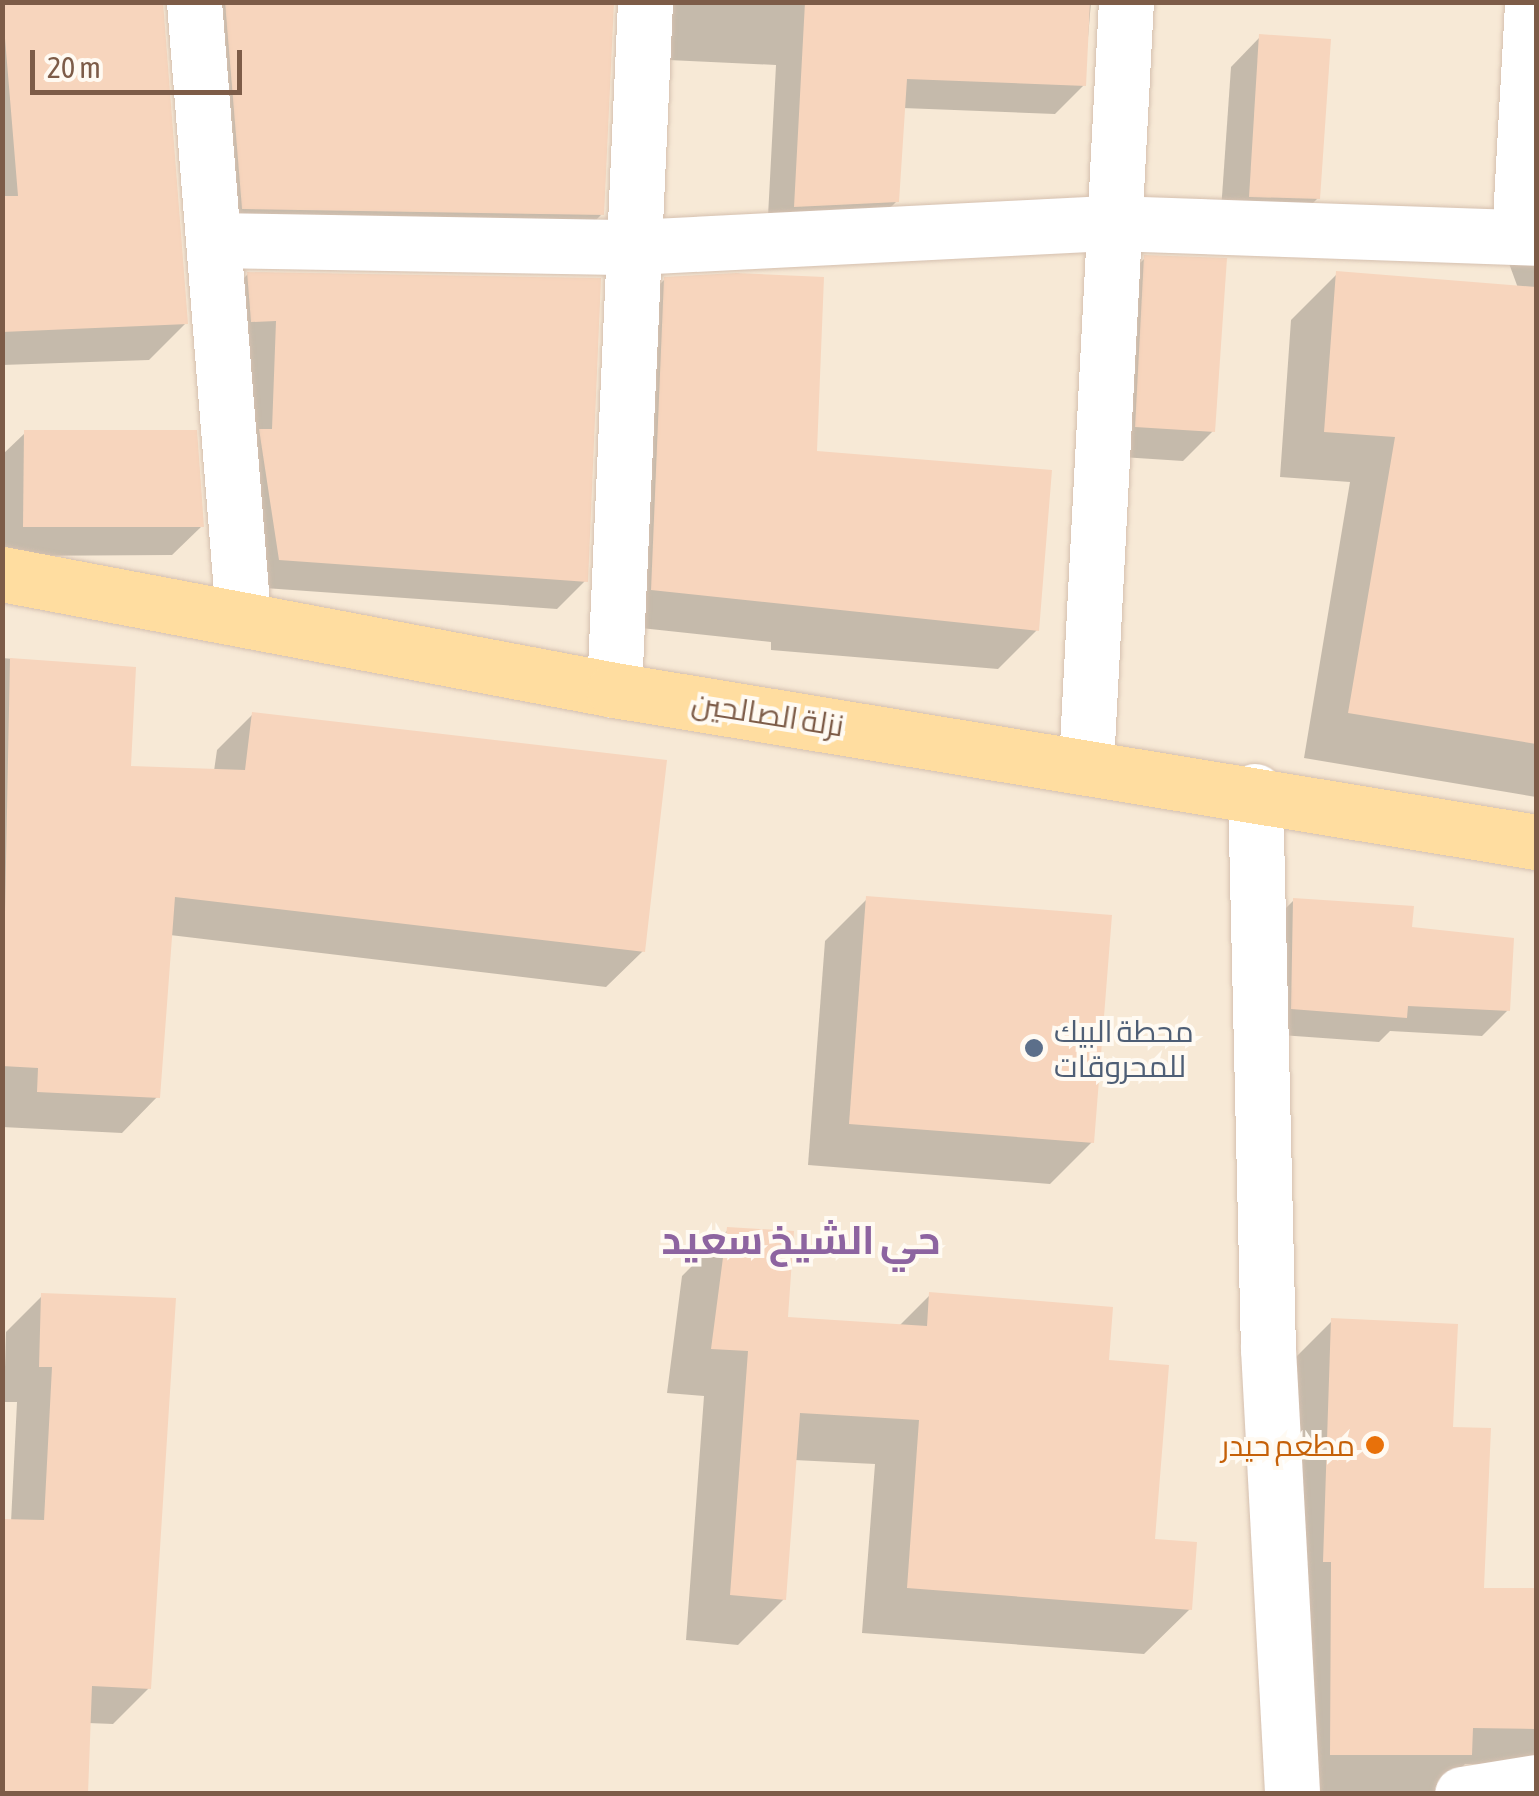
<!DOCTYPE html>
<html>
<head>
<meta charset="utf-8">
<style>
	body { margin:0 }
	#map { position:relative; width:1539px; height:1796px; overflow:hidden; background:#fff7e9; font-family:"Asap Condensed",Cairo,sans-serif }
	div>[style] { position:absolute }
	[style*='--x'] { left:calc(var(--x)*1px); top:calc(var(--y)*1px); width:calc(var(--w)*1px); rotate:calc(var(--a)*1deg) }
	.residential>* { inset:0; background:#f7e9d6 }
	.shadow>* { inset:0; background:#0003 }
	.building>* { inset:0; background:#f7d5bd }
	.roads { filter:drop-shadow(0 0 2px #d5c0af) drop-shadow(0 0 2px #d5c0af) }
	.minor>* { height:55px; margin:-27.5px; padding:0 27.5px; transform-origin:27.5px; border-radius:27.5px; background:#fff }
	.major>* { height:55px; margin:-27.5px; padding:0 27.5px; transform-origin:27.5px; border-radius:27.5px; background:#ffdda0 }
	.dots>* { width:28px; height:28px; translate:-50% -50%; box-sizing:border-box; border:5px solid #fffaf2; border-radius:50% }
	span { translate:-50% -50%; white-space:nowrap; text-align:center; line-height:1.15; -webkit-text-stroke:8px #fffaf2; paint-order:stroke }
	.street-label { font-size:30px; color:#7d5c48 }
	.service-label { font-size:30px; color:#4e5e75 }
	.left { translate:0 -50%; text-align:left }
	.food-label { font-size:30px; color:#c56008 }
	.right { translate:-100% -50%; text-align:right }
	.district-label { font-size:40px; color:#8d64a0; font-weight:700 }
	.frame { position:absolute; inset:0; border:5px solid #7d5c48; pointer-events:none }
	.scale { position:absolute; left:30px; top:50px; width:212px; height:45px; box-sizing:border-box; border:5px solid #7d5c48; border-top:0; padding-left:12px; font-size:30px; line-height:35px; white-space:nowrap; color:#7d5c48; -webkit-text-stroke:8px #fffaf2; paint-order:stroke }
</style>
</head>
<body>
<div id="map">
	<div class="residential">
		<i style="clip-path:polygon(3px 3px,1536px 3px,1536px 1793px,3px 1793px)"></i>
	</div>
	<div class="shadow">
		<i style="clip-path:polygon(2px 2px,186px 323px,149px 360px,2px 365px)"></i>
		<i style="clip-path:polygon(209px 2px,611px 2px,602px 214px,573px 243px,214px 237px)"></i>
		<i style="clip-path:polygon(623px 2px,1091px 2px,1084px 85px,1055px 114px,903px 108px,897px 201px,868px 230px,767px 235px,776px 65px,647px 59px)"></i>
		<i style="clip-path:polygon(1536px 2px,1536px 797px,1304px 758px,1350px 482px,1280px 477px,1291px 320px,1337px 274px,1518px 288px,1507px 258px)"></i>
		<i style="clip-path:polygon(1260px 37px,1318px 198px,1288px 228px,1220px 225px,1231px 67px)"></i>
		<i style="clip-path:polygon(1145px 258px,1213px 431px,1183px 461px,1106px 456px,1115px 288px)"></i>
		<i style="clip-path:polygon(248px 274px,585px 581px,557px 609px,251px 587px,219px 303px)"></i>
		<i style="clip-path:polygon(665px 279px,815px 453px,1037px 630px,998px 669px,771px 650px,771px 642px,613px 625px,626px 318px)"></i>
		<i style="clip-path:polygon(25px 433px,202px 526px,172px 555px,2px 556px,2px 455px)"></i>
		<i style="clip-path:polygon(2px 658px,133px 669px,128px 768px,214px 771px,217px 750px,253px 714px,643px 951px,606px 987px,170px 935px,158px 1096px,122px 1133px,2px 1127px)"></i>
		<i style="clip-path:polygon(867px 899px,1092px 1142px,1050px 1184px,808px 1165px,825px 941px)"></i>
		<i style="clip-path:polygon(1294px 900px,1410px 929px,1508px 1010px,1482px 1036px,1390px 1031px,1379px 1042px,1267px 1034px,1268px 926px)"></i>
		<i style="clip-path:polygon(728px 1230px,786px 1319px,899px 1326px,930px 1295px,1106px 1362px,1152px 1541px,1190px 1609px,1144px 1654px,862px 1633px,875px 1464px,794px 1460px,784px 1599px,738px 1645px,686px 1640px,704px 1396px,667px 1393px,682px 1276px)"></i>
		<i style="clip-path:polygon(42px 1296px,149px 1688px,113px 1724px,88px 1723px,11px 1522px,17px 1402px,4px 1402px,6px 1332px)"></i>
		<i style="clip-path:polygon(1332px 1321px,1451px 1429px,1481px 1590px,1536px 1590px,1536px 1765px,1465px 1764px,1436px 1794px,1296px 1794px,1296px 1357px)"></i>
	</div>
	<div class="building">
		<i style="clip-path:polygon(2px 2px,163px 2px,188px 324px,2px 332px,2px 196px,18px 196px)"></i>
		<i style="clip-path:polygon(225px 2px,614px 2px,604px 215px,242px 209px)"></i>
		<i style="clip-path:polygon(805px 2px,1090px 2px,1086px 86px,907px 79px,899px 202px,794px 207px)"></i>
		<i style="clip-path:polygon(1259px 34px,1331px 39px,1320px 199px,1249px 197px)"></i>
		<i style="clip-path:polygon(1144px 255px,1227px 258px,1215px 432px,1135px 427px)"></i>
		<i style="clip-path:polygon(1336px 271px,1536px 287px,1536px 744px,1348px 713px,1395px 437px,1324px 432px)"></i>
		<i style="clip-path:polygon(247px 272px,601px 278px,588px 582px,279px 560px,259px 429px,272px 429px,276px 321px,251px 322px)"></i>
		<i style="clip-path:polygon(736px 273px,824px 277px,817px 451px,1052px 470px,1039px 631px,651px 590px,664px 277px)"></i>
		<i style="clip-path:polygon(24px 430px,197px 430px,204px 527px,23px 527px)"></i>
		<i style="clip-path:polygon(10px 658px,136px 667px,131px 766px,245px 770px,252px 712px,667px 760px,645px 952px,175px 897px,160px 1098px,37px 1092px,38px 1068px,2px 1066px)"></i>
		<i style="clip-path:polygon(866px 896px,1112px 915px,1094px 1143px,849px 1124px)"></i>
		<i style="clip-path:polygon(1293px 898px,1414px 906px,1412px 927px,1514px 938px,1510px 1011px,1408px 1006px,1407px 1018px,1291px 1009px)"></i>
		<i style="clip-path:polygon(727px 1227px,794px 1231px,788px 1317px,927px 1326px,929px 1292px,1113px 1307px,1109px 1360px,1169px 1365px,1155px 1539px,1197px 1542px,1192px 1610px,907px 1588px,919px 1420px,800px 1413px,786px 1600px,730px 1595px,748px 1351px,711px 1349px)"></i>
		<i style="clip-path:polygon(41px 1293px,176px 1298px,151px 1689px,92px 1686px,88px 1794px,2px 1794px,2px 1519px,44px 1520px,52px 1367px,39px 1367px)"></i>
		<i style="clip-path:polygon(1331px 1318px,1458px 1324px,1453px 1427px,1491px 1428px,1484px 1588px,1536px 1588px,1536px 1729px,1473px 1728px,1472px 1755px,1330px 1755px,1331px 1562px,1323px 1562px)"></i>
	</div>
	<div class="roads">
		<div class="minor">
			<i style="--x:194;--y:2;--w:617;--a:85.44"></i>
			<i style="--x:1519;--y:237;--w:235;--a:-86.8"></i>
			<i style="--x:214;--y:240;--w:420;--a:1"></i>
			<i style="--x:634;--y:247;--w:479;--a:-2.9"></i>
			<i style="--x:1112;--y:223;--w:424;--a:2"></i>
			<i style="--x:614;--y:690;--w:689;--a:-87.42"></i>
			<i style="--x:1086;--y:764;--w:763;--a:-87"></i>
			<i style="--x:1255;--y:791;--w:558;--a:88.67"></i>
			<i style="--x:1268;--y:1349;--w:446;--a:86.9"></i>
			<i style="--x:1462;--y:1794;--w:75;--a:-9.2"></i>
		</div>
		<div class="major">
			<i style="--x:2;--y:574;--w:623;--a:10.73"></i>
			<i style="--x:614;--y:690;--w:934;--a:9.36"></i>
		</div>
	</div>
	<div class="dots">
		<i style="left:1034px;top:1048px;background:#5c6f8a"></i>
		<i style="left:1375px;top:1445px;background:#e8710a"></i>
	</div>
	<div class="street-label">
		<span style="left:768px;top:714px;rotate:9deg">نزلة الصالحين</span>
	</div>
	<div class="service-label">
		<span class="left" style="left:1054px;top:1048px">محطة البيك<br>للمحروقات</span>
	</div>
	<div class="food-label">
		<span class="right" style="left:1355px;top:1445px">مطعم حيدر</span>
	</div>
	<div class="district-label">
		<span style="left:801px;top:1240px">حي الشيخ سعيد</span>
	</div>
	<div class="frame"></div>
	<div class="scale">20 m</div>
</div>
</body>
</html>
